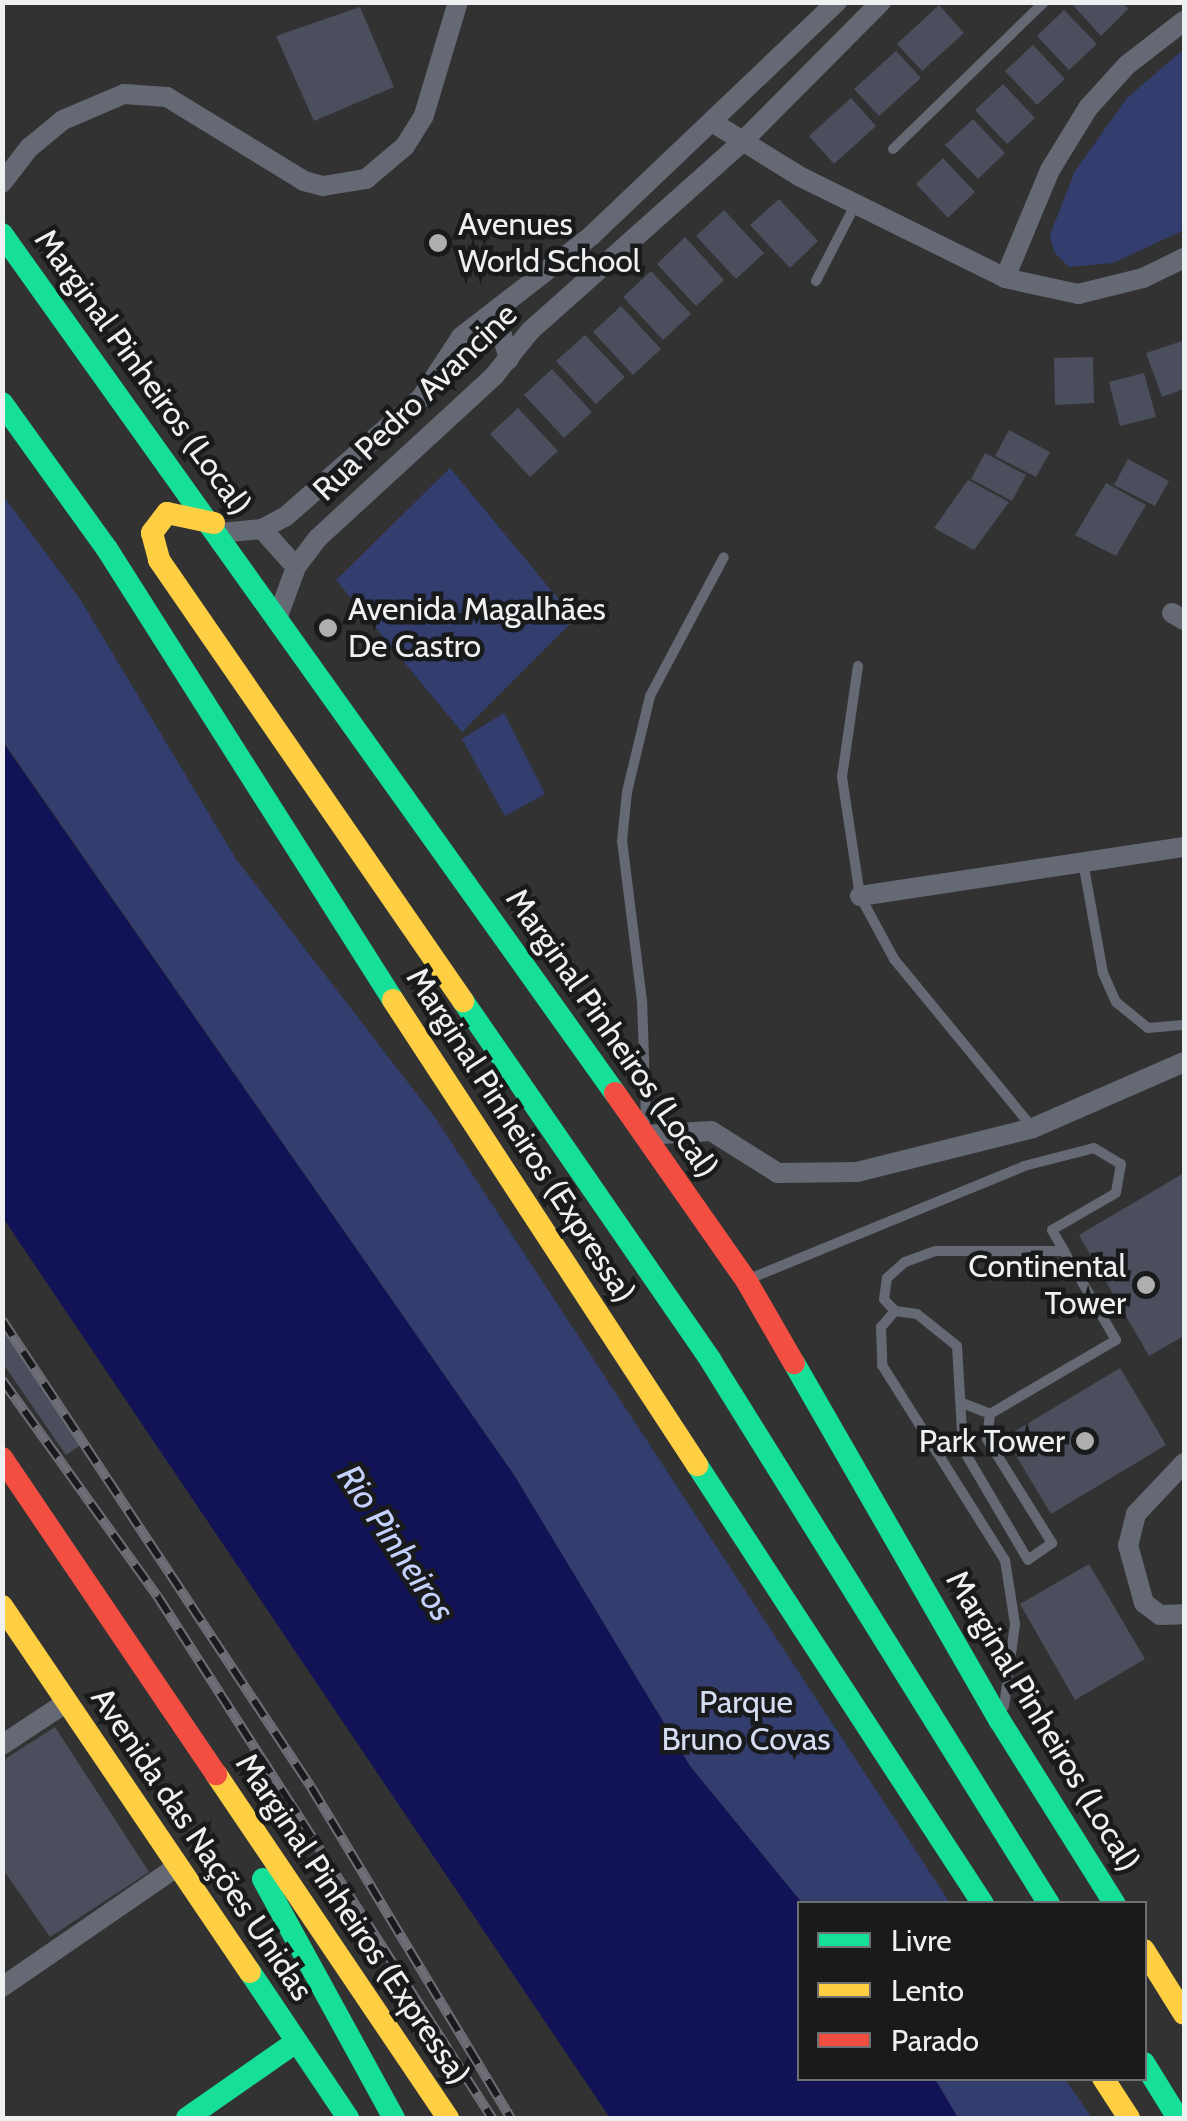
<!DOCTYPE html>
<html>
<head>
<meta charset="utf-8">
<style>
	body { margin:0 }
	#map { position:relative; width:1187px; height:2121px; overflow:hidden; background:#323233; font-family:Cabin,sans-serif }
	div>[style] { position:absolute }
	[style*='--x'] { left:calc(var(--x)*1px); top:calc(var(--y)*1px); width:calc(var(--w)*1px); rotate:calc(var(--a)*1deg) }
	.green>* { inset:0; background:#333e6e }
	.water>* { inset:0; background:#121356 }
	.building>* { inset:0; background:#4b4e5c }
	.lane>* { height:10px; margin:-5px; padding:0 5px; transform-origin:5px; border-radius:5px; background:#656974 }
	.street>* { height:20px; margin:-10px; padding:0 10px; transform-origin:10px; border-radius:10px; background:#656974 }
	.fast>* { height:22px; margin:-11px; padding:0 11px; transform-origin:11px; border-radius:11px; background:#16e098 }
	.slow>* { height:22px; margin:-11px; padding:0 11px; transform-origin:11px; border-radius:11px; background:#ffcf43 }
	.jam>* { height:22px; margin:-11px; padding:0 11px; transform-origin:11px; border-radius:11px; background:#f24e42 }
	.rail>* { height:10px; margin-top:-5px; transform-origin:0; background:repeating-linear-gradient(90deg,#191a1b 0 19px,#6e6f76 0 38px); box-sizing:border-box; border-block:2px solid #6e6f76 }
	.dots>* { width:28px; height:28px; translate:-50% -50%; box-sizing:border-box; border:5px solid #191a1b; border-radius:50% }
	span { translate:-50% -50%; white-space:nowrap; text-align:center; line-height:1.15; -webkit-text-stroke:9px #191a1b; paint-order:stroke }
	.poi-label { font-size:32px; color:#eff0f1 }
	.left { translate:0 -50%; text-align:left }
	.right { translate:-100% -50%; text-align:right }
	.street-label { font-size:32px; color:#eff0f1 }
	.park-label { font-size:32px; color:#d5ddf3 }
	.water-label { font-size:35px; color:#c4d1fd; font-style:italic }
	.frame { position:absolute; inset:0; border:5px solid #eff0f1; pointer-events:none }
	.legend { position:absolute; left:797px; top:1901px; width:350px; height:180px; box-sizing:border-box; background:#191a1b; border:2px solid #6f7071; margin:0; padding:12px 18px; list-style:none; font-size:30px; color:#eff0f1 }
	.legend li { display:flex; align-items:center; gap:20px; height:50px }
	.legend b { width:50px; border:2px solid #6f7071 }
</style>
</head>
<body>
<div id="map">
	<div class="green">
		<i style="clip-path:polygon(1184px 49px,1184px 230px,1113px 263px,1069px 267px,1054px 252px,1050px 235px,1075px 171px,1127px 98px)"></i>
		<i style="clip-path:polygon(450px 468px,575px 619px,462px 732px,336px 580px)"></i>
		<i style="clip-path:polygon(2px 494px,80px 599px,236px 859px,436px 1119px,950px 1903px,802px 1903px,690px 1766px,514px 1475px,3px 741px)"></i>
		<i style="clip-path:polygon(504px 713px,545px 794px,505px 816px,462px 739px)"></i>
		<i style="clip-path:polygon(935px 2079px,1065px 2079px,1092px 2118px,958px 2118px)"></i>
	</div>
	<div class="water">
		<i style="clip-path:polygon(2px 741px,514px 1475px,690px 1766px,802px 1903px,800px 2078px,935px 2079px,958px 2118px,610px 2118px,3px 1218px)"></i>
	</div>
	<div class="building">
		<i style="clip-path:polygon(1070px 2px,1122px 2px,1128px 9px,1101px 36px)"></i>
		<i style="clip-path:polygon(939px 5px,964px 33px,922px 71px,897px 44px)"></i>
		<i style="clip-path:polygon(360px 7px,394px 87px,314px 121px,276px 36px)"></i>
		<i style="clip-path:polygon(1064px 10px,1097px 44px,1069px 70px,1037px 36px)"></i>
		<i style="clip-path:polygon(1033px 45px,1065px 79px,1037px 105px,1005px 71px)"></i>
		<i style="clip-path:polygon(896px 51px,921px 78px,879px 116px,854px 89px)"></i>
		<i style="clip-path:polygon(1003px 84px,1035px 118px,1007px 144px,975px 110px)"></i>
		<i style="clip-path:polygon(851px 98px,876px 126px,834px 164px,809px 136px)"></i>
		<i style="clip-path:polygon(973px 119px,1005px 153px,978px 179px,945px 145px)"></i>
		<i style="clip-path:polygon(943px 158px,975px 192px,948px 218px,916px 184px)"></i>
		<i style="clip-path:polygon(779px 199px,818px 241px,790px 268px,750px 225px)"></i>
		<i style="clip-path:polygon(724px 210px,764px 253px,736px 279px,696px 236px)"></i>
		<i style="clip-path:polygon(685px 237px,724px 280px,696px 306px,657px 264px)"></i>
		<i style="clip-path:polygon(651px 271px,691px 314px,663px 340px,623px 297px)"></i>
		<i style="clip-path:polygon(621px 306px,661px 349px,633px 375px,593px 332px)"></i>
		<i style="clip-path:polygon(585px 335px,625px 377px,596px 404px,556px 361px)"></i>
		<i style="clip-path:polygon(1182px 341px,1184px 389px,1162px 397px,1146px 353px)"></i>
		<i style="clip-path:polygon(1093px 357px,1094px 403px,1055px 405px,1054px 358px)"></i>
		<i style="clip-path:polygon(552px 369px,592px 412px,564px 438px,524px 395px)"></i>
		<i style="clip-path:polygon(1144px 373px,1156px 417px,1120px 426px,1109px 382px)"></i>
		<i style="clip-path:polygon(518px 408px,558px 451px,530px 477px,490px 434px)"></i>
		<i style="clip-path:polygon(1009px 430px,1050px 452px,1036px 477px,995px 456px)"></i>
		<i style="clip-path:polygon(985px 453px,1026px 475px,1012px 501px,971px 479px)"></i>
		<i style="clip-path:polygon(1128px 459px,1169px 481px,1155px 506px,1114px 485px)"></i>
		<i style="clip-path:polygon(968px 480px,1009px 502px,974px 550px,934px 528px)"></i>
		<i style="clip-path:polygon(1106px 483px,1146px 505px,1116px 556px,1075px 535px)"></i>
		<i style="clip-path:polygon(1184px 1173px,1184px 1336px,1149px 1356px,1079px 1235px)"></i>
		<i style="clip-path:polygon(2px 1327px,82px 1444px,66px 1455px,2px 1362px)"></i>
		<i style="clip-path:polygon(1120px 1368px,1166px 1445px,1051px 1514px,1005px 1437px)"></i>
		<i style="clip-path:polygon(1089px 1564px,1145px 1659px,1075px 1700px,1020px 1604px)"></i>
		<i style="clip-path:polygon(55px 1727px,149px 1872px,50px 1937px,2px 1868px,2px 1761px)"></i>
	</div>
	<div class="lane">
		<i style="--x:893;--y:149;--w:211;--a:-44.2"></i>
		<i style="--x:816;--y:281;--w:85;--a:-62.8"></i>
		<i style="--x:858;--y:666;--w:112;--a:98.2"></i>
		<i style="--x:842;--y:777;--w:120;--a:81.4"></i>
		<i style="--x:860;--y:896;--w:72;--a:61.6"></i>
		<i style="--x:894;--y:959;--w:217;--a:50.6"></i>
		<i style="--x:1083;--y:862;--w:113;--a:79.8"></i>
		<i style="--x:1103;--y:973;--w:32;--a:66"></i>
		<i style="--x:1116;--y:1002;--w:41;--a:39.1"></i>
		<i style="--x:1148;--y:1028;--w:36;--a:-5"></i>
		<i style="--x:646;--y:1119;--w:118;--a:-91.9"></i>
		<i style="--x:642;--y:1001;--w:161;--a:-97.1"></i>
		<i style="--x:622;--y:841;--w:49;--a:-84.2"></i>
		<i style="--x:627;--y:792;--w:99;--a:-76.5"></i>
		<i style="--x:650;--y:696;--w:157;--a:-62"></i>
		<i style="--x:754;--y:1277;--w:292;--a:-22.3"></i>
		<i style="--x:1024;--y:1166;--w:72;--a:-14.4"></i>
		<i style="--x:1094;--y:1148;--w:31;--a:31"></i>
		<i style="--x:1121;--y:1164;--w:29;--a:100"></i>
		<i style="--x:1116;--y:1193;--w:74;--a:150"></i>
		<i style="--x:1052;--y:1230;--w:24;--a:60"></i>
		<i style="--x:895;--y:1311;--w:16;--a:-133"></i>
		<i style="--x:884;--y:1299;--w:21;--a:-82"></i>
		<i style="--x:887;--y:1278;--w:24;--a:-42"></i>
		<i style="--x:905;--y:1262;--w:33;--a:-20"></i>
		<i style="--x:936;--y:1251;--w:128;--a:0"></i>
		<i style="--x:1064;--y:1251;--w:103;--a:59.7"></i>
		<i style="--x:1116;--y:1340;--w:146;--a:149.6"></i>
		<i style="--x:962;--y:1403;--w:30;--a:21"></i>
		<i style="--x:990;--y:1414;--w:25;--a:97"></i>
		<i style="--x:987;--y:1439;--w:123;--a:58"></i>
		<i style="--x:1052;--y:1543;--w:29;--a:145"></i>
		<i style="--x:1028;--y:1560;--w:129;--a:-120.4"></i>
		<i style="--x:963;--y:1449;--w:103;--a:-93.3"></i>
		<i style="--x:957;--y:1346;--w:51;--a:-141.3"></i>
		<i style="--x:917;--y:1314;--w:22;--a:-172"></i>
		<i style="--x:895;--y:1311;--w:21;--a:131"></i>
		<i style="--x:881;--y:1327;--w:38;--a:88"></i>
		<i style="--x:882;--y:1365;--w:231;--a:57.8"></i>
		<i style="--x:1005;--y:1560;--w:65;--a:81.1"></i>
		<i style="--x:1015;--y:1624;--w:83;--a:97.6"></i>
	</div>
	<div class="street">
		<i style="--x:712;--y:122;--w:102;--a:31.8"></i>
		<i style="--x:799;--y:176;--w:230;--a:26.3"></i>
		<i style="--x:1005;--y:278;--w:75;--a:12.4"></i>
		<i style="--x:1078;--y:294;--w:67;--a:-13.8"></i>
		<i style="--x:1143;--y:278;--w:46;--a:-26"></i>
		<i style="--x:2;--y:183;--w:44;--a:-52.4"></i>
		<i style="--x:29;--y:148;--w:44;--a:-39.5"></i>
		<i style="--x:63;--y:120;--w:66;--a:-23.1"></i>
		<i style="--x:124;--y:94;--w:43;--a:4"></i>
		<i style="--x:167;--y:97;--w:161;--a:31.5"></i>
		<i style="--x:304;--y:181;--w:20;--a:15"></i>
		<i style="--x:323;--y:186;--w:44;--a:-9.2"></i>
		<i style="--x:366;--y:179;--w:51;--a:-40.2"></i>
		<i style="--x:405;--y:146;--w:36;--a:-58"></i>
		<i style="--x:424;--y:115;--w:118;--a:-73.3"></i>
		<i style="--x:1005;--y:278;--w:117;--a:-67.4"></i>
		<i style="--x:1050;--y:170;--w:73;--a:-58.5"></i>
		<i style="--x:1088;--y:108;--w:58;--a:-47.8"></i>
		<i style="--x:1127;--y:65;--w:72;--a:-37.7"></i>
		<i style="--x:486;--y:321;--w:21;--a:41"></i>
		<i style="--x:502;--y:335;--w:25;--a:74"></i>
		<i style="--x:262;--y:529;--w:51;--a:48.2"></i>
		<i style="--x:221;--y:533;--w:41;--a:-5.6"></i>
		<i style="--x:262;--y:529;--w:26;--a:-28"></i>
		<i style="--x:285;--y:517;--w:181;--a:-41.2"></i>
		<i style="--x:421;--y:398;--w:73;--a:-56.7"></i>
		<i style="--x:461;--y:337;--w:165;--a:-37.8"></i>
		<i style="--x:591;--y:236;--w:340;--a:-43.6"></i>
		<i style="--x:1172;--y:613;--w:14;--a:30"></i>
		<i style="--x:278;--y:616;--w:52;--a:-69.8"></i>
		<i style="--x:296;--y:567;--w:36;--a:-53"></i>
		<i style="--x:318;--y:538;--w:239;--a:-42.6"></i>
		<i style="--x:494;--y:376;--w:58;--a:-51.3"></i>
		<i style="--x:530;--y:331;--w:284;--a:-41.7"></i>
		<i style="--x:742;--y:142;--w:197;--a:-45.2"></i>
		<i style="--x:860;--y:896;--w:328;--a:-8.6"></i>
		<i style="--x:645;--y:1135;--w:66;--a:-3.5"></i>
		<i style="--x:711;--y:1131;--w:79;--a:32.1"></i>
		<i style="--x:778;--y:1173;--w:79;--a:-0.7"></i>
		<i style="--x:857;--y:1172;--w:181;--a:-14"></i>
		<i style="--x:1033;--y:1128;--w:165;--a:-23.6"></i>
		<i style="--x:1184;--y:1463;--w:70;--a:133.3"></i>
		<i style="--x:1136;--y:1514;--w:32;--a:104"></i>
		<i style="--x:1128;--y:1545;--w:60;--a:74.6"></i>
		<i style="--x:1144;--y:1603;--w:20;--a:37"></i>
		<i style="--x:1160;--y:1615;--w:24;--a:-2"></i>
		<i style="--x:2;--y:1745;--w:78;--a:-33.5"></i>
		<i style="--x:2;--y:1987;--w:214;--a:-34.5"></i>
	</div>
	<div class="fast">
		<i style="--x:2;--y:234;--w:1055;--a:54.49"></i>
		<i style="--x:2;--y:403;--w:180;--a:54.3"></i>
		<i style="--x:107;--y:549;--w:534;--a:57.62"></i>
		<i style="--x:463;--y:1001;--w:437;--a:55.4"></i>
		<i style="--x:711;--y:1361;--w:640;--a:58.1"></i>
		<i style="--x:794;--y:1363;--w:413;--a:60.1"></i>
		<i style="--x:1000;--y:1721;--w:216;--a:57.9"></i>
		<i style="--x:697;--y:1465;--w:524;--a:56.92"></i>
		<i style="--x:263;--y:1879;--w:273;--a:61.3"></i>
		<i style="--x:250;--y:1972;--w:176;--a:56.1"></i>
		<i style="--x:1144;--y:2063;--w:65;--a:58.3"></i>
		<i style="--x:187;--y:2118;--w:133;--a:-34.9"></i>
	</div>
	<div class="slow">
		<i style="--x:214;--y:523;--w:48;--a:-168"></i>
		<i style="--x:167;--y:513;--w:25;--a:127"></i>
		<i style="--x:152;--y:533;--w:28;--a:75"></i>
		<i style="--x:159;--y:560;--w:536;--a:55.42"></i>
		<i style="--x:393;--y:1000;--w:556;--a:56.82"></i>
		<i style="--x:2;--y:1606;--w:442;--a:55.9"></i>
		<i style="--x:216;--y:1774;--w:415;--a:56"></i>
		<i style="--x:1144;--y:1950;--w:75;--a:58"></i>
		<i style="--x:1103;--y:2078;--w:48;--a:57"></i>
	</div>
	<div class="jam">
		<i style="--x:615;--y:1093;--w:228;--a:55"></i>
		<i style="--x:746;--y:1280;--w:96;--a:60"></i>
		<i style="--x:2;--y:1458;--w:382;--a:55.9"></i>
	</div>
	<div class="rail">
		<i style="--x:2;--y:1320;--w:560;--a:56.51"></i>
		<i style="--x:311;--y:1787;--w:387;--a:58.9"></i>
		<i style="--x:2;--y:1380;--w:267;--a:54.3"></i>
		<i style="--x:158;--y:1597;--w:619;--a:57.34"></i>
	</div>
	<div class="dots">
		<i style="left:438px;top:243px;background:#adaeae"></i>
		<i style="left:328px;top:628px;background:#adaeae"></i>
		<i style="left:1146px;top:1285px;background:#adaeae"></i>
		<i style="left:1085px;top:1441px;background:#adaeae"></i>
	</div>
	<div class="poi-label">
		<span class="left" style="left:458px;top:243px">Avenues<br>World School</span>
		<span class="left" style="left:348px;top:628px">Avenida Magalhães<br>De Castro</span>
		<span class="right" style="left:1126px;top:1285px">Continental<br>Tower</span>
		<span class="right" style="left:1065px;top:1441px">Park Tower</span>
	</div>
	<div class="street-label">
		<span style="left:143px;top:372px;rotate:54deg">Marginal Pinheiros (Local)</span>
		<span style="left:415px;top:402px;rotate:-44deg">Rua Pedro Avancine</span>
		<span style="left:612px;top:1033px;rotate:55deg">Marginal Pinheiros (Local)</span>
		<span style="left:521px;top:1135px;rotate:57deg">Marginal Pinheiros (Expressa)</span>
		<span style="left:1043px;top:1721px;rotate:59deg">Marginal Pinheiros (Local)</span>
		<span style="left:202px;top:1844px;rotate:56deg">Avenida das Nações Unidas</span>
		<span style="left:353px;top:1919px;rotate:56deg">Marginal Pinheiros (Expressa)</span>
	</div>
	<div class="park-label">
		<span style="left:746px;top:1721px">Parque<br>Bruno Covas</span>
	</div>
	<div class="water-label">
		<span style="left:396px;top:1543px;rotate:56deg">Rio Pinheiros</span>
	</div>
	<div class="frame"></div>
	<ul class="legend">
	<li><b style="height:12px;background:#16e098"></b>Livre</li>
	<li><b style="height:12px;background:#ffcf43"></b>Lento</li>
	<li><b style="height:12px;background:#f24e42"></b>Parado</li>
	</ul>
</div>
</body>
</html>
